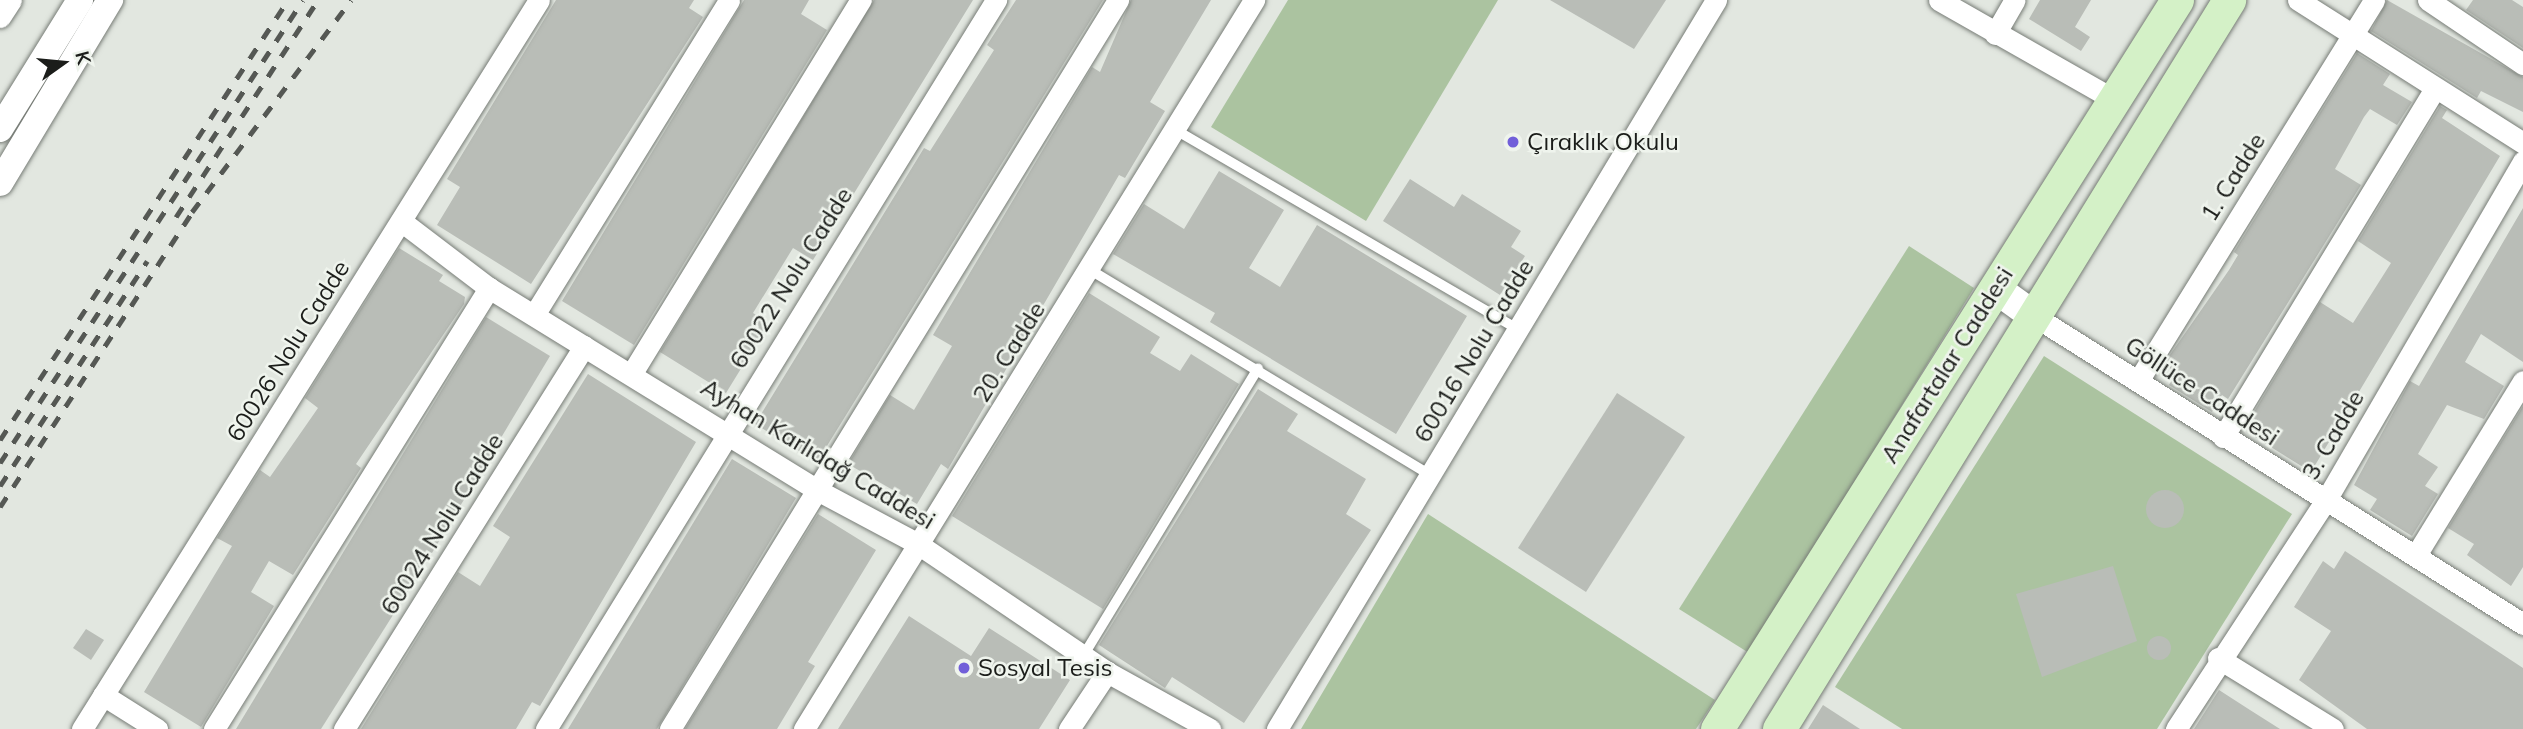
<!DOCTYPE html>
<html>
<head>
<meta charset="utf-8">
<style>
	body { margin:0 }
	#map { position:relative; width:2523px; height:729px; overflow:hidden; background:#e2e7e0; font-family:Mulish,sans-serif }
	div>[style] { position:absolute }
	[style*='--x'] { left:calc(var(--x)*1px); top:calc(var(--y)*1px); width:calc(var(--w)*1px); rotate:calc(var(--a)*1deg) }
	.green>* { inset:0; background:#abc3a0 }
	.building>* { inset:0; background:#b9bdb7 }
	.round { border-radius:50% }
	.roads { filter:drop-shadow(0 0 2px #777c76) drop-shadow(0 0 2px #777c76) }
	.service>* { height:10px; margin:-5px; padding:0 5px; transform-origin:5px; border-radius:5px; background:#fff }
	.minor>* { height:21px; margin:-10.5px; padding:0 10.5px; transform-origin:10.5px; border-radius:10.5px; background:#fff }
	.tertiary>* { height:26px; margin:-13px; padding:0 13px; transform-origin:13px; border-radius:13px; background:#fff }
	.secondary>* { height:30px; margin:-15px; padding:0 15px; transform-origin:15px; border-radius:15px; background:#fff }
	.primary>* { height:33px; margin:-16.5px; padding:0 16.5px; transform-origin:16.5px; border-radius:16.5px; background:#d4f1c7 }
	.rail>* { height:5px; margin-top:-2.5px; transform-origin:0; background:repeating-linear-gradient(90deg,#555854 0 12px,transparent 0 24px) }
	.dots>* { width:19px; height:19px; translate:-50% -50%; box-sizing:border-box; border:4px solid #eff4ed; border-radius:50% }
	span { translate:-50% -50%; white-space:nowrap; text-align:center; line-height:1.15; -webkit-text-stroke:5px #eff4ed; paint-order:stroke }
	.poi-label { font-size:24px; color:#1b1d1a }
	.left { translate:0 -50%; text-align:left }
	.street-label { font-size:24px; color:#1b1d1a }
	.north { position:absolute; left:28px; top:28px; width:70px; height:70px; -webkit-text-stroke:5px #eff4ed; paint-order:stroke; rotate:75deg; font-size:19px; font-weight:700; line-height:28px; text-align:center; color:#1b1d1a }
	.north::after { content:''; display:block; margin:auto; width:24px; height:32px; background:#1b1d1a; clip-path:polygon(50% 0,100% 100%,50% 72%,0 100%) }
</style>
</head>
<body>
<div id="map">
	<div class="green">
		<i style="clip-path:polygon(1288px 0,1498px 0,1366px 221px,1211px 127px)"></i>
		<i style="clip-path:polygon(1909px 246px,1974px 288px,1749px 653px,1679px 609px)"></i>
		<i style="clip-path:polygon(2044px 356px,2292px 514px,2157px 729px,1902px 729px,1835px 687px)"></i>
		<i style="clip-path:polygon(1428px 514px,1715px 700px,1696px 729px,1301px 729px)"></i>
	</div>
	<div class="building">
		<i style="clip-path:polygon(556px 0,694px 0,689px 8px,703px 17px,531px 284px,437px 225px,460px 187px,447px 179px)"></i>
		<i style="clip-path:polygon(744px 0,809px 0,801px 14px,827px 30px,634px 345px,562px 301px)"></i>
		<i style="clip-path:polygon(874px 0,973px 0,813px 260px,793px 248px,753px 313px,769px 323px,726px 393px,660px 352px)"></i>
		<i style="clip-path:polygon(1016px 0,1103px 0,817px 462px,755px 424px,924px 148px,930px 151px,994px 50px,987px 45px)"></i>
		<i style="clip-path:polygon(1131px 0,1211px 0,1150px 102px,1165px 111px,1125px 178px,1119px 175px,948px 469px,941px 464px,917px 504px,848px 464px,890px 395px,914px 410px,952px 346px,933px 335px,1092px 67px,1100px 72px)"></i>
		<i style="clip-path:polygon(1550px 0,1666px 0,1634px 49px)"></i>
		<i style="clip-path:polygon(2040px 0,2091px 0,2075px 27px,2090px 37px,2081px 51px,2029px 19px)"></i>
		<i style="clip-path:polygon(2387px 0,2523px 77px,2523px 112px,2481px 91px,2477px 98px,2371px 31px)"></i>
		<i style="clip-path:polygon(2473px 0,2512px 0,2523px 7px,2523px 48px,2466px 10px)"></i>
		<i style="clip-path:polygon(2357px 53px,2390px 74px,2383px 85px,2412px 102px,2397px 125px,2370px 109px,2364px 117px,2335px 169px,2361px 185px,2228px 399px,2222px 395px,2212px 412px,2169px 385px,2175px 375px,2165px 362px,2229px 270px,2238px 255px,2234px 252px)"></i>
		<i style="clip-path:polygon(2440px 106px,2447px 110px,2442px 118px,2500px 156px,2311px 472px,2255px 437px,2263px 424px,2251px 417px,2320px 302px,2353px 323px,2391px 263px,2358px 241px)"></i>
		<i style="clip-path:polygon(1219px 171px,1284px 210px,1249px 268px,1280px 287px,1317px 225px,1467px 316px,1396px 434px,1210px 322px,1215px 313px,1113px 254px,1144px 204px,1184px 229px)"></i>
		<i style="clip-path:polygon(1410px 179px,1454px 207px,1462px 194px,1521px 231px,1511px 247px,1525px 256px,1500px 295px,1383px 221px)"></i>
		<i style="clip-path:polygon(2523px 208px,2523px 362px,2481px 334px,2465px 362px,2504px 386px,2484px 419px,2447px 405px,2418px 454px,2438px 467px,2425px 486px,2438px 494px,2412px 536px,2370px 510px,2377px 499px,2354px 485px,2410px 381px,2419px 386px)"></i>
		<i style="clip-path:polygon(399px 248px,443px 275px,439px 281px,465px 297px,464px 304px,356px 464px,361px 468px,293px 575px,269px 561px,251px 592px,274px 606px,201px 727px,144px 692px,232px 546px,217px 538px,260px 470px,270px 477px,318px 408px,305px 398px)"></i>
		<i style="clip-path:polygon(1089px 293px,1160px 337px,1150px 353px,1180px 371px,1191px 354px,1239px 384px,1103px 609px,952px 516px)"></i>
		<i style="clip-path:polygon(486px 317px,550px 356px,429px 558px,321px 729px,236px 729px)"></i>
		<i style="clip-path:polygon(588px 374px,696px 442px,540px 706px,532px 702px,516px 729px,361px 729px,458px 572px,480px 586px,510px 537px,493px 526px)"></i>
		<i style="clip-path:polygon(1258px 389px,1298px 414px,1287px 431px,1366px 479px,1346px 514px,1371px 530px,1244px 723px,1172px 677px,1165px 688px,1099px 645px)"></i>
		<i style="clip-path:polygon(1617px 393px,1685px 437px,1586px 592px,1518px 548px)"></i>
		<i style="clip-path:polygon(2523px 406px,2523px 567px,2511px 586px,2467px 555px,2474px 544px,2448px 528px)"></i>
		<i style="clip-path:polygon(732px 459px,796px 498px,657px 729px,568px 729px)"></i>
		<i class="round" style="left:2146px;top:490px;width:38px;height:38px"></i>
		<i style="clip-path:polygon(818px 514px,876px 550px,808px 662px,815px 666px,777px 729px,685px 729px)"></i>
		<i style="clip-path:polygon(2345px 551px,2523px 668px,2523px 729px,2367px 729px,2299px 680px,2331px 631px,2294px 607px,2323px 561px,2334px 569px)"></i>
		<i style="clip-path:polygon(2113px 566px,2137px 641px,2042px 677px,2016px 594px)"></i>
		<i style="clip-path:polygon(909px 616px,971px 656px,989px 628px,1070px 680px,1039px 729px,838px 729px)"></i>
		<i style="clip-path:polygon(86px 629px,104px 640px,91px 660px,73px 648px)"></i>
		<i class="round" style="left:2147px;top:636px;width:24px;height:24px"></i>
		<i style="clip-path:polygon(2219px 690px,2250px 710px,2280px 729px,2194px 729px)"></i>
		<i style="clip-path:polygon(1823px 705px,1860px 729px,1808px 729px)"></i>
	</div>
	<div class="roads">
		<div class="service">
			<i style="--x:1174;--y:129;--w:398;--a:30.2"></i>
			<i style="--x:1092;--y:271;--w:395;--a:31.1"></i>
			<i style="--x:1085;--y:653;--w:333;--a:-58.7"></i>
		</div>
		<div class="minor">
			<i style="--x:1939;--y:0;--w:202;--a:29.6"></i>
			<i style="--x:2298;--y:0;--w:267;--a:32.4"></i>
			<i style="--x:2428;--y:0;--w:115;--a:34"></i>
			<i style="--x:0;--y:17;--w:20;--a:-57"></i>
			<i style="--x:1995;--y:34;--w:39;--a:-60"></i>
			<i style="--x:401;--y:221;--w:111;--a:37.3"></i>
			<i style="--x:489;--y:288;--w:385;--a:31.6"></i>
			<i style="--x:817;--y:490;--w:115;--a:28.1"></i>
			<i style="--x:918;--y:544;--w:228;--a:34.1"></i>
			<i style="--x:1107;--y:672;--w:118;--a:29"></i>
			<i style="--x:2031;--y:314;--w:582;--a:32.21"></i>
			<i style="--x:534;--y:315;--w:370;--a:-58.2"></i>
			<i style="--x:632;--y:373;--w:438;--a:-58.5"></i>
			<i style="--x:2138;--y:381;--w:448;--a:-58.2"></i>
			<i style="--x:2223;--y:437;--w:406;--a:-58.7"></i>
			<i style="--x:2416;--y:555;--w:204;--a:-58.4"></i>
			<i style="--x:2218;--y:658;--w:135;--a:31.7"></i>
			<i style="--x:103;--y:695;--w:64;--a:32.2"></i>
			<i style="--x:82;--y:729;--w:860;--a:-57.92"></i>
			<i style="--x:214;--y:729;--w:520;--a:-58.05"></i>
			<i style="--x:344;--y:729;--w:452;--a:-57.9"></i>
			<i style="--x:546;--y:729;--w:857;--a:-58.31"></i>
			<i style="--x:670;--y:729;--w:856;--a:-58.43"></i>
			<i style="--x:804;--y:729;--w:857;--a:-58.31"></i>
			<i style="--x:1069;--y:729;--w:69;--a:-56.3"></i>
			<i style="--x:1277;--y:729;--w:851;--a:-58.94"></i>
			<i style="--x:2176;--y:729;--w:274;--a:-56.8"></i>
			<i style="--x:2326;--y:500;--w:392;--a:-59.8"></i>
		</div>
		<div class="tertiary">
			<i style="--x:0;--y:129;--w:152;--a:-58.2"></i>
			<i style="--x:0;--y:183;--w:214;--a:-59"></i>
		</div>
		<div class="secondary">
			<i style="--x:1995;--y:288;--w:44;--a:35.8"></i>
		</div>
		<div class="primary">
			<i style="--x:1717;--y:729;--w:862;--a:-57.75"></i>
			<i style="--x:1779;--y:729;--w:857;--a:-58.31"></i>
		</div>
	</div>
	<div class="rail">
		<i style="--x:176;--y:217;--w:259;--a:-56.8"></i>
		<i style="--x:0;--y:440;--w:526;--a:-56.79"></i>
		<i style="--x:0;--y:463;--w:553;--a:-56.8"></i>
		<i style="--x:0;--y:486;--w:269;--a:-56.8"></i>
		<i style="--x:0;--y:507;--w:352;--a:-56.9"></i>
		<i style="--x:192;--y:212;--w:265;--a:-53.1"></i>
	</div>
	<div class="dots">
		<i style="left:1513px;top:142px;background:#715fd9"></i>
		<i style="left:964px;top:668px;background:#715fd9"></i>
	</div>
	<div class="poi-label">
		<span class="left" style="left:1527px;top:142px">Çıraklık Okulu</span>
		<span class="left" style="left:978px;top:668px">Sosyal Tesis</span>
	</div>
	<div class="street-label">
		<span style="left:2233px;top:177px;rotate:-58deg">1. Cadde</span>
		<span style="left:791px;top:278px;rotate:-58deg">60022 Nolu Cadde</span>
		<span style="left:288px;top:351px;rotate:-58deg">60026 Nolu Cadde</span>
		<span style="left:1474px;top:351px;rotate:-59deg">60016 Nolu Cadde</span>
		<span style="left:1009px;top:352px;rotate:-58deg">20. Cadde</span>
		<span style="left:1947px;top:365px;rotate:-58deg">Anafartalar Caddesi</span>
		<span style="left:2202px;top:391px;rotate:33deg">Göllüce Caddesi</span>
		<span style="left:2333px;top:435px;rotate:-60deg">3. Cadde</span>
		<span style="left:818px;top:454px;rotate:31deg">Ayhan Karlıdağ Caddesi</span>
		<span style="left:442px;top:524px;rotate:-58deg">60024 Nolu Cadde</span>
	</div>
	<div class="north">K</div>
</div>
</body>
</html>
